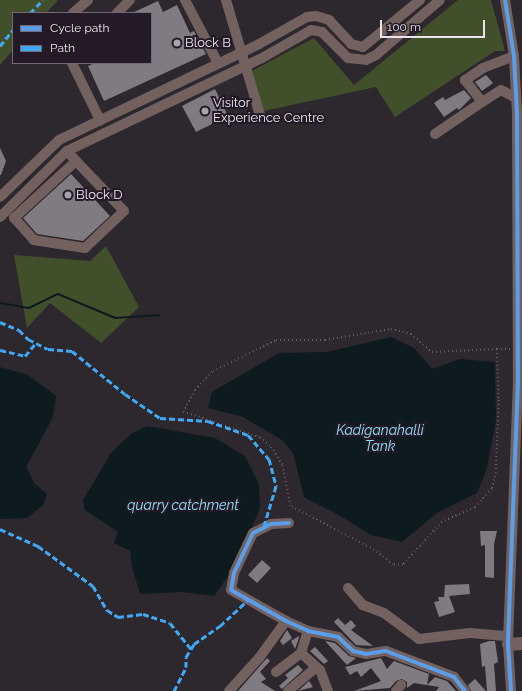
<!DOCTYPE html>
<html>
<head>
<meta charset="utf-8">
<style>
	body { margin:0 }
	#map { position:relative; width:522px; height:691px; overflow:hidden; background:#2d272e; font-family:Raleway,sans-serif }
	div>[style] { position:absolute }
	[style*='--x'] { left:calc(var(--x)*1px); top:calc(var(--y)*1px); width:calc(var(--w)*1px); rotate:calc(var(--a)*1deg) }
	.green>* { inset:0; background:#41502a }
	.water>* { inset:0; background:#0d1b1f }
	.stream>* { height:2px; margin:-1px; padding:0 1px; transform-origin:1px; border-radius:1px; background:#0d1b1f }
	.building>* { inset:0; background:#807b80 }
	.path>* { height:1.5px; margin-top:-0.75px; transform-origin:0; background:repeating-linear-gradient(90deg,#675c5e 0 1px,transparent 0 4px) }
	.minor>* { height:10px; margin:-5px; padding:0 5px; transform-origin:5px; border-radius:5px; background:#736160 }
	.major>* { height:13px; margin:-6.5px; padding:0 6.5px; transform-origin:6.5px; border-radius:6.5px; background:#736162 }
	.quiet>* { height:3px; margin-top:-1.5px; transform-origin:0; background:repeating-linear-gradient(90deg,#3fa9f5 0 6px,transparent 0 9px) }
	.cycleway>* { height:4px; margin:-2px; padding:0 2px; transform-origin:2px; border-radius:2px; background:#5a9eea }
	.dots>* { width:11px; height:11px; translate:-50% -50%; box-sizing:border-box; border:2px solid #241a27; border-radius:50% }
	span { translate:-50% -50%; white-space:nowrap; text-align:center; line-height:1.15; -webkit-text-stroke:4px #241a27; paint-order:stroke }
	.poi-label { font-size:13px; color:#ebe4ed }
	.left { translate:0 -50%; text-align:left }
	.water-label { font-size:14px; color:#90e1f9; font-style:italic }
	.legend { position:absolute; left:12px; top:12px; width:140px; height:52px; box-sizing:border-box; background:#241a27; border:1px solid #746b76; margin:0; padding:5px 7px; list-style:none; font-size:12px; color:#ebe4ed }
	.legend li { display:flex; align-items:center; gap:8px; height:20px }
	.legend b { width:20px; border:1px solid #746b76 }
	.scale { position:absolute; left:380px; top:20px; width:105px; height:18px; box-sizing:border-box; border:2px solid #ebe4ed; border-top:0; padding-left:5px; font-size:12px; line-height:14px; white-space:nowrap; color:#ebe4ed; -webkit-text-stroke:3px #241a27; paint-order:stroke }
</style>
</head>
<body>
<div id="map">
	<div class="green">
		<i style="clip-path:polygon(0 0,58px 0,46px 13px,13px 13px,13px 50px,0 65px)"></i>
		<i style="clip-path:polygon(458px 0,491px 0,505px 51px,495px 51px,395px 117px,376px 87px,254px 113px,244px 75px,314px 38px,354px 85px)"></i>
		<i style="clip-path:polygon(106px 246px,139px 307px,101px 343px,50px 303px,27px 328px,14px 255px,90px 261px)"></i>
	</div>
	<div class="water">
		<i style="clip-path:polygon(391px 337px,414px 348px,432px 369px,460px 359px,495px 362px,496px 420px,487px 468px,477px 493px,437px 513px,402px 542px,371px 535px,337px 514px,311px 501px,304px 497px,293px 453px,282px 440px,243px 417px,208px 408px,212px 392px,279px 353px,327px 352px)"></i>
		<i style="clip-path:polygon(0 367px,28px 375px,56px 396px,53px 417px,26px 467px,34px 483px,47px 494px,43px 505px,27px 518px,0 519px)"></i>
		<i style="clip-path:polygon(147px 426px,215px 438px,245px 456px,259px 484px,260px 509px,231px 572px,214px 596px,182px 592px,140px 594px,132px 567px,130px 551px,114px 543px,118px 532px,85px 510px,83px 500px,111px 453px,131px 434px)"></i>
	</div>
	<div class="stream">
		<i style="--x:0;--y:303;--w:29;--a:10"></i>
		<i style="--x:29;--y:308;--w:32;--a:-26"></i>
		<i style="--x:58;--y:294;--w:62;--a:22.8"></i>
		<i style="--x:115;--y:318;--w:44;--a:-3.9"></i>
	</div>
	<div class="building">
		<i style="clip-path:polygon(158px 1px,163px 12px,177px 5px,190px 33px,194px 31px,206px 54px,104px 101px,88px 66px,95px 63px,151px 63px,151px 13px,132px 13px)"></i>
		<i style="clip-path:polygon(486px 75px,493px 83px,482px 91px,475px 82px)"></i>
		<i style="clip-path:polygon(215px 89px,228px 116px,196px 132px,182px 106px)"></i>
		<i style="clip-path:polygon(464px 90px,471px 98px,459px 110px,457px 108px,444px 117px,434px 103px,443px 97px,445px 100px)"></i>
		<i style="clip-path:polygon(0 148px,6px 161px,1px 175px,0 175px)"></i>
		<i style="clip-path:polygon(71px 174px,110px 216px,83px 241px,37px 234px,23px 218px)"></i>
		<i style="clip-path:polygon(480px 531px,497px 531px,494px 544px,494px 578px,485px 577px,485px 545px,481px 546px)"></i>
		<i style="clip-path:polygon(262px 560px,271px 568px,257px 583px,248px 575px)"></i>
		<i style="clip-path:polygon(469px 584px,470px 594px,449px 596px,455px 612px,439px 617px,434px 602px,439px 601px,438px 597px,444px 597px,445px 585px)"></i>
		<i style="clip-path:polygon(338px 618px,345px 625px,351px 620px,356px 626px,351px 630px,373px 646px,356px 645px,334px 622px)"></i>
		<i style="clip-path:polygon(287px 630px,292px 638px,283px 645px,280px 641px)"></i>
		<i style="clip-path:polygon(299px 636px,299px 638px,295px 649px,291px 641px)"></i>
		<i style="clip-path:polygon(325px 641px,335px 643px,349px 656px,356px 658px,347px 665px)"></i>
		<i style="clip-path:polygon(489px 641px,495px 641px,498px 662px,494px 664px,496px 691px,487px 691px,485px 666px,482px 667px,480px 644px)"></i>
		<i style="clip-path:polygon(315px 647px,328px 661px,324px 664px,310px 651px)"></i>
		<i style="clip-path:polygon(267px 658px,270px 661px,260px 672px,266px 679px,261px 682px,275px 691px,238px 691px)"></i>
		<i style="clip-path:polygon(381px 658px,387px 669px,394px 661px,429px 674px,427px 685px,435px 677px,447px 681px,456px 691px,436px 691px,439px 687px,414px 683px,407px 688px,407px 682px,402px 679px,396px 681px,390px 688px,354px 691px,381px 681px,371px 668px,361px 677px,357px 671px,350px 675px,345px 667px)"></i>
		<i style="clip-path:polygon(298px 665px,303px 670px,282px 689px,279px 686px,288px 678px,285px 675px)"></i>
		<i style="clip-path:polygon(475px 679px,486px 691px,471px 691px,468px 685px)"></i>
		<i style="clip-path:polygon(309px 681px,313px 687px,298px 691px)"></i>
	</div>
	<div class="path">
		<i style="--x:497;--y:349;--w:51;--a:87.8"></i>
		<i style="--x:499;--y:400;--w:72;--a:92.4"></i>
		<i style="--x:496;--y:472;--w:17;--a:103"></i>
		<i style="--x:492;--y:489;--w:25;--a:132"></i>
		<i style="--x:475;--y:508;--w:36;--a:157"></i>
		<i style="--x:442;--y:522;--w:58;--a:132.2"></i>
		<i style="--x:403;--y:565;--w:10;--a:180"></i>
		<i style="--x:393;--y:565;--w:24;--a:-142"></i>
		<i style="--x:374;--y:550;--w:95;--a:-152.4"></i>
		<i style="--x:290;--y:506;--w:42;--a:-101"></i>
		<i style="--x:282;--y:465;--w:22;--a:-122"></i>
		<i style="--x:270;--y:446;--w:13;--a:-141"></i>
		<i style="--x:260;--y:438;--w:81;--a:-161.3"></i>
		<i style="--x:183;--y:412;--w:25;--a:-61"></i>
		<i style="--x:195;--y:390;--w:26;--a:-47"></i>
		<i style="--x:213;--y:371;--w:70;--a:-26.2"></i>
		<i style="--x:276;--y:340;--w:49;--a:0"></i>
		<i style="--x:325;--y:340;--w:67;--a:-9.5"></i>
		<i style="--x:391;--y:329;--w:21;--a:14"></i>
		<i style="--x:411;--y:334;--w:28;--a:41"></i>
		<i style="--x:432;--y:352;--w:65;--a:-2.6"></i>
		<i style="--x:497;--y:349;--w:13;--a:0"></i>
	</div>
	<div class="minor">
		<i style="--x:185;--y:0;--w:71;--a:62.4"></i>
		<i style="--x:226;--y:0;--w:123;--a:73.5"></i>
		<i style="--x:505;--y:0;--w:57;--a:80.9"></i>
		<i style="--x:514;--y:56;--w:57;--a:87"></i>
		<i style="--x:517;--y:113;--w:268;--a:89.8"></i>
		<i style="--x:518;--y:381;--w:263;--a:92.2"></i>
		<i style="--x:508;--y:644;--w:47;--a:86.3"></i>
		<i style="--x:73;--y:13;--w:20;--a:-41"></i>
		<i style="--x:117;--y:13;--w:18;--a:-45"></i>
		<i style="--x:514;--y:56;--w:33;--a:159"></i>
		<i style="--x:483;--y:68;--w:22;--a:146"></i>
		<i style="--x:465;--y:80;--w:28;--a:52"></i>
		<i style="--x:482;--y:102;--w:22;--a:-32"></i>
		<i style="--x:501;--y:90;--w:17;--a:28"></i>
		<i style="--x:72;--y:63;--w:64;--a:63.8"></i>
		<i style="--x:435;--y:134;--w:57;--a:-34.2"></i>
		<i style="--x:67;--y:151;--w:13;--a:48"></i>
		<i style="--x:76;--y:161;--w:69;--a:46.2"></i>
		<i style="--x:124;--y:211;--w:54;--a:136.5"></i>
		<i style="--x:85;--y:248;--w:52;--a:-171.1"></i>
		<i style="--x:34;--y:240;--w:30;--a:-132"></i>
		<i style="--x:14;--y:218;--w:84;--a:-42.6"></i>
		<i style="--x:0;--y:197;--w:82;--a:-44"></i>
		<i style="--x:59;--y:140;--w:222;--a:-25.6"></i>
		<i style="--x:259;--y:44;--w:55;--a:-29.4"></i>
		<i style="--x:307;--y:17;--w:9;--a:-6"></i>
		<i style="--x:316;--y:16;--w:14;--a:17"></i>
		<i style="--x:329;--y:20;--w:33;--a:47"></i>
		<i style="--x:351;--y:44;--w:12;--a:14"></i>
		<i style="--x:363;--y:47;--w:74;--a:-39.5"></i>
		<i style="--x:0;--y:217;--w:94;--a:-44.6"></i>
		<i style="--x:67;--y:151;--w:216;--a:-25.5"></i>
		<i style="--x:262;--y:58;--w:56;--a:-29.7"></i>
		<i style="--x:311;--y:30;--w:11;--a:10"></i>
		<i style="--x:322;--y:32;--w:37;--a:45"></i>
		<i style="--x:348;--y:58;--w:18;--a:6"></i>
		<i style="--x:366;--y:60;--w:11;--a:-27"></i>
		<i style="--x:376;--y:55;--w:84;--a:-40.7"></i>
		<i style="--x:289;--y:523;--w:18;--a:177"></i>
		<i style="--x:271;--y:524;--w:20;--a:153"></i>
		<i style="--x:253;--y:533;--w:44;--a:115.4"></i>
		<i style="--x:234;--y:573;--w:17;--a:100"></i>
		<i style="--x:231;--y:590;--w:63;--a:29.4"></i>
		<i style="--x:286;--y:621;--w:24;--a:24"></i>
		<i style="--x:308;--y:631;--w:31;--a:11"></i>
		<i style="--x:338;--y:637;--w:21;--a:43"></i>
		<i style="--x:353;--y:651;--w:13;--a:13"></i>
		<i style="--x:366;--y:654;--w:20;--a:-9"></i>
		<i style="--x:386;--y:651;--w:73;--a:20.9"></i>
		<i style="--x:454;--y:677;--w:18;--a:52"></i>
		<i style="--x:348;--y:588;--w:23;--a:49"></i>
		<i style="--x:363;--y:605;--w:22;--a:21"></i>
		<i style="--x:384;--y:613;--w:44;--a:36.6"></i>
		<i style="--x:419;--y:639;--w:51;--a:-6.7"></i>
		<i style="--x:470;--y:633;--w:38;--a:5"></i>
		<i style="--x:308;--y:631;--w:23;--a:108"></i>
		<i style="--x:301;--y:653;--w:25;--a:42"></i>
		<i style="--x:320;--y:670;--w:22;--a:69"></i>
		<i style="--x:276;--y:672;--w:31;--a:-37"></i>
		<i style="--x:229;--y:691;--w:45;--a:-47.7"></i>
		<i style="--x:259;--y:658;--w:46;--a:-53.9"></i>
		<i style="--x:288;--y:691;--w:35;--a:-40"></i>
		<i style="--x:396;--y:691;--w:8;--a:-50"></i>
	</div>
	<div class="major">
		<i style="--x:508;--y:644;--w:14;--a:-4"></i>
	</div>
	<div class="quiet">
		<i style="--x:30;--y:13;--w:18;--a:-45"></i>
		<i style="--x:0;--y:46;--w:21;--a:-51"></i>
		<i style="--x:0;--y:322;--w:21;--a:23"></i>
		<i style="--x:19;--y:330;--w:13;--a:45"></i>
		<i style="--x:28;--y:339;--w:22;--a:27"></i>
		<i style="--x:48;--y:349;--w:24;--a:5"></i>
		<i style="--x:72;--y:351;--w:68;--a:39.1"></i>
		<i style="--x:125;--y:394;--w:42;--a:34.4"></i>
		<i style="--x:160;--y:418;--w:48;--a:3.6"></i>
		<i style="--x:208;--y:421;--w:42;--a:19.3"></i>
		<i style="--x:248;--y:435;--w:32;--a:49"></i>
		<i style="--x:269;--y:459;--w:28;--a:75"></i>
		<i style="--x:276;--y:486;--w:42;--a:106.7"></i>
		<i style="--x:0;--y:350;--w:26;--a:13"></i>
		<i style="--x:25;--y:356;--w:17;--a:-50"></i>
		<i style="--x:0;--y:529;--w:42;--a:24.1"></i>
		<i style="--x:38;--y:546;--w:68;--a:36"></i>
		<i style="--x:93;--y:586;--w:28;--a:60"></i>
		<i style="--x:107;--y:610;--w:13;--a:32"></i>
		<i style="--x:118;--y:617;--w:25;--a:-7"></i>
		<i style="--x:143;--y:614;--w:28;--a:18"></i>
		<i style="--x:170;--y:623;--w:33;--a:51"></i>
		<i style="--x:174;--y:691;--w:27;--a:-63"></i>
		<i style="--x:186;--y:667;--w:10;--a:-90"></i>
		<i style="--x:186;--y:657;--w:15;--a:-58"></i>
		<i style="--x:194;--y:644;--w:32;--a:-35"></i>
		<i style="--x:220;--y:626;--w:38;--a:-43"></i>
	</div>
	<div class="cycleway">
		<i style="--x:505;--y:0;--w:57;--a:80.9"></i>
		<i style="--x:514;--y:56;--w:57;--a:87"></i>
		<i style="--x:517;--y:113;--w:268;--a:89.8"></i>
		<i style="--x:518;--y:381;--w:263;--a:92.2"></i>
		<i style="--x:508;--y:644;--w:47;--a:86.3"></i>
		<i style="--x:289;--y:523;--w:18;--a:177"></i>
		<i style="--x:271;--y:524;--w:20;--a:153"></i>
		<i style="--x:253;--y:533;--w:44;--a:115.4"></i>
		<i style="--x:234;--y:573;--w:17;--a:100"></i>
		<i style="--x:231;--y:590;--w:63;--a:29.4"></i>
		<i style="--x:286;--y:621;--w:24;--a:24"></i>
		<i style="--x:308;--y:631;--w:31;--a:11"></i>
		<i style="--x:338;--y:637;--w:21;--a:43"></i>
		<i style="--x:353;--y:651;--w:13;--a:13"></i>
		<i style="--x:366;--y:654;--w:20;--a:-9"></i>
		<i style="--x:386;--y:651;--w:73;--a:20.9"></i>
		<i style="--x:454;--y:677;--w:18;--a:52"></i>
	</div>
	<div class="dots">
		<i style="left:177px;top:43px;background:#a8a2aa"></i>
		<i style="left:205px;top:111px;background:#a8a2aa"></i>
		<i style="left:68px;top:195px;background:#a8a2aa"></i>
	</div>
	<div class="poi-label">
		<span class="left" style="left:185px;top:43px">Block B</span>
		<span class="left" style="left:213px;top:111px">Visitor<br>Experience Centre</span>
		<span class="left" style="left:76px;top:195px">Block D</span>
	</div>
	<div class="water-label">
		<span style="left:380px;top:438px">Kadiganahalli<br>Tank</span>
		<span style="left:183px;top:505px">quarry catchment</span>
	</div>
	<ul class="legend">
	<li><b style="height:5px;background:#5a9eea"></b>Cycle path</li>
	<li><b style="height:5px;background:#3fa9f5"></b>Path</li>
	</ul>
	<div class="scale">100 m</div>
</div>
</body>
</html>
